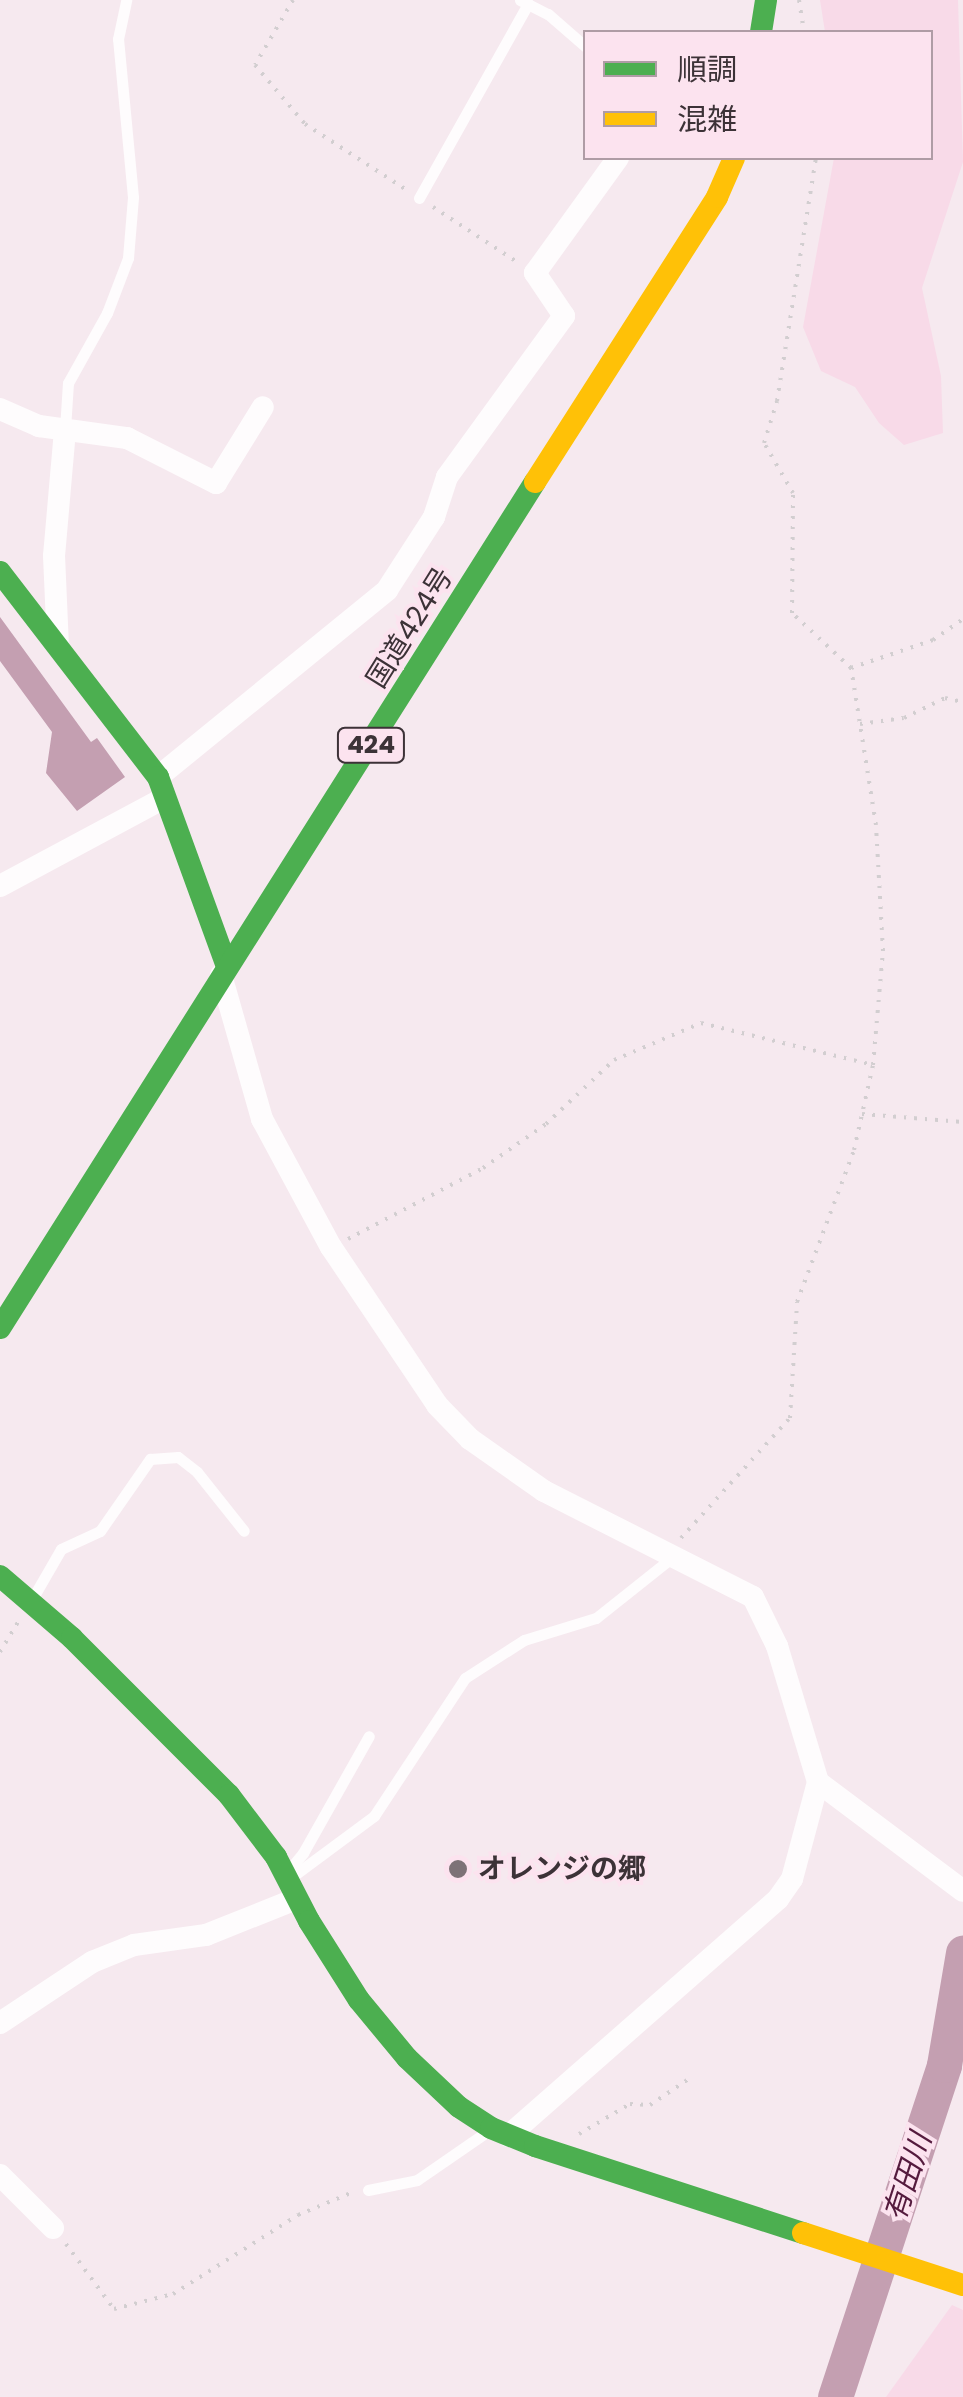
<!DOCTYPE html>
<html>
<head>
<meta charset="utf-8">
<style>
	body { margin:0 }
	#map { position:relative; width:963px; height:2397px; overflow:hidden; background:#f6e9ef; font-family:Poppins,"Noto Sans JP",sans-serif }
	div>[style] { position:absolute }
	[style*='--x'] { left:calc(var(--x)*1px); top:calc(var(--y)*1px); width:calc(var(--w)*1px); rotate:calc(var(--a)*1deg) }
	.green>* { inset:0; background:#f8dae8 }
	.water>* { inset:0; background:#c49fb1 }
	.river>* { height:35px; margin:-17.5px; padding:0 17.5px; transform-origin:17.5px; border-radius:17.5px; background:#c49fb1 }
	.path>* { height:4px; margin-top:-2px; transform-origin:0; background:repeating-linear-gradient(90deg,#d2ced0 0 2.5px,transparent 0 10.5px) }
	.lane>* { height:11px; margin:-5.5px; padding:0 5.5px; transform-origin:5.5px; border-radius:5.5px; background:#fefcfd }
	.street>* { height:22px; margin:-11px; padding:0 11px; transform-origin:11px; border-radius:11px; background:#fefcfd }
	.fast>* { height:22px; margin:-11px; padding:0 11px; transform-origin:11px; border-radius:11px; background:#4caf50 }
	.slow>* { height:22px; margin:-11px; padding:0 11px; transform-origin:11px; border-radius:11px; background:#ffc107 }
	.dots>* { width:28px; height:28px; translate:-50% -50%; box-sizing:border-box; border:5px solid #fce3ef; border-radius:50% }
	span { translate:-50% -50%; white-space:nowrap; text-align:center; line-height:1.15; -webkit-text-stroke:8px #fce3ef; paint-order:stroke }
	.shield-label span { padding:2px 8px; background:#fce3ef; border:2px solid; border-radius:8px; -webkit-text-stroke-width:0 }
	.shield-label { font-size:25px; color:#3c3237; font-weight:700 }
	.street-label { font-size:28px; color:#3c3237 }
	.poi-label { font-size:28px; color:#3c3237; font-weight:700 }
	.left { translate:0 -50%; text-align:left }
	.water-label { font-size:30px; color:#551b3e; font-style:italic }
	.legend { position:absolute; left:583px; top:30px; width:350px; height:130px; box-sizing:border-box; background:#fce3ef; border:2px solid #af9ca5; margin:0; padding:12px 18px; list-style:none; font-size:30px; color:#3c3237 }
	.legend li { display:flex; align-items:center; gap:20px; height:50px }
	.legend b { width:50px; border:2px solid #af9ca5 }
</style>
</head>
<body>
<div id="map">
	<div class="green">
		<i style="clip-path:polygon(820px 0,958px 0,963px 162px,922px 288px,941px 376px,943px 433px,904px 445px,879px 423px,855px 387px,821px 371px,803px 327px,834px 158px,930px 158px,930px 32px,825px 32px)"></i>
		<i style="clip-path:polygon(952px 2305px,963px 2310px,963px 2397px,886px 2397px)"></i>
	</div>
	<div class="water">
		<i style="clip-path:polygon(0 617px,91px 742px,97px 738px,125px 777px,77px 811px,46px 773px,52px 732px,0 661px)"></i>
	</div>
	<div class="river">
		<i style="--x:835;--y:2397;--w:349;--a:-71.8"></i>
		<i style="--x:944;--y:2065;--w:114;--a:-80.4"></i>
	</div>
	<div class="path">
		<i style="--x:293;--y:0;--w:75;--a:120.3"></i>
		<i style="--x:255;--y:65;--w:77;--a:49.7"></i>
		<i style="--x:305;--y:124;--w:123;--a:33"></i>
		<i style="--x:799;--y:0;--w:32;--a:81"></i>
		<i style="--x:433;--y:207;--w:100;--a:33.2"></i>
		<i style="--x:851;--y:668;--w:87;--a:-18.9"></i>
		<i style="--x:933;--y:640;--w:37;--a:-35"></i>
		<i style="--x:860;--y:724;--w:44;--a:-7.8"></i>
		<i style="--x:904;--y:718;--w:46;--a:-26"></i>
		<i style="--x:945;--y:698;--w:18;--a:13"></i>
		<i style="--x:862;--y:1114;--w:101;--a:4.5"></i>
		<i style="--x:348;--y:1239;--w:153;--a:-27.7"></i>
		<i style="--x:483;--y:1168;--w:77;--a:-34.9"></i>
		<i style="--x:546;--y:1124;--w:93;--a:-43.3"></i>
		<i style="--x:614;--y:1060;--w:95;--a:-23"></i>
		<i style="--x:701;--y:1023;--w:177;--a:13.7"></i>
		<i style="--x:681;--y:1538;--w:162;--a:-47.8"></i>
		<i style="--x:790;--y:1418;--w:116;--a:-86.5"></i>
		<i style="--x:797;--y:1302;--w:162;--a:-69.4"></i>
		<i style="--x:854;--y:1150;--w:87;--a:-77.4"></i>
		<i style="--x:873;--y:1065;--w:114;--a:-85"></i>
		<i style="--x:883;--y:951;--w:126;--a:-93.2"></i>
		<i style="--x:876;--y:825;--w:159;--a:-99"></i>
		<i style="--x:851;--y:668;--w:81;--a:-137"></i>
		<i style="--x:792;--y:613;--w:120;--a:-89.5"></i>
		<i style="--x:793;--y:493;--w:58;--a:-120.1"></i>
		<i style="--x:764;--y:443;--w:44;--a:-72.8"></i>
		<i style="--x:777;--y:401;--w:246;--a:-80.9"></i>
		<i style="--x:0;--y:1652;--w:35;--a:-59"></i>
		<i style="--x:579;--y:2134;--w:59;--a:-30.5"></i>
		<i style="--x:630;--y:2104;--w:20;--a:3"></i>
		<i style="--x:650;--y:2105;--w:45;--a:-34"></i>
		<i style="--x:66;--y:2244;--w:81;--a:53.6"></i>
		<i style="--x:114;--y:2309;--w:61;--a:-14.3"></i>
		<i style="--x:173;--y:2294;--w:148;--a:-32.3"></i>
		<i style="--x:298;--y:2215;--w:60;--a:-22.7"></i>
	</div>
	<div class="lane">
		<i style="--x:520;--y:0;--w:31;--a:27"></i>
		<i style="--x:548;--y:14;--w:50;--a:41"></i>
		<i style="--x:419;--y:198;--w:223;--a:-60.7"></i>
		<i style="--x:65;--y:429;--w:46;--a:-86.3"></i>
		<i style="--x:68;--y:383;--w:80;--a:-60.9"></i>
		<i style="--x:107;--y:313;--w:59;--a:-69.1"></i>
		<i style="--x:128;--y:258;--w:61;--a:-85.3"></i>
		<i style="--x:133;--y:197;--w:159;--a:-95.4"></i>
		<i style="--x:118;--y:39;--w:40;--a:-78"></i>
		<i style="--x:31;--y:1601;--w:60;--a:-60"></i>
		<i style="--x:61;--y:1549;--w:43;--a:-24.8"></i>
		<i style="--x:100;--y:1531;--w:88;--a:-55.2"></i>
		<i style="--x:150;--y:1459;--w:28;--a:-4"></i>
		<i style="--x:178;--y:1457;--w:24;--a:38"></i>
		<i style="--x:197;--y:1472;--w:75;--a:51.5"></i>
		<i style="--x:288;--y:1871;--w:23;--a:-50"></i>
		<i style="--x:303;--y:1853;--w:134;--a:-60.6"></i>
		<i style="--x:289;--y:1879;--w:106;--a:-36.5"></i>
		<i style="--x:374;--y:1816;--w:165;--a:-56.6"></i>
		<i style="--x:465;--y:1678;--w:70;--a:-32.8"></i>
		<i style="--x:524;--y:1640;--w:75;--a:-17"></i>
		<i style="--x:596;--y:1618;--w:100;--a:-38.5"></i>
		<i style="--x:368;--y:2190;--w:50;--a:-11.5"></i>
		<i style="--x:417;--y:2180;--w:90;--a:-34.6"></i>
	</div>
	<div class="street">
		<i style="--x:0;--y:409;--w:43;--a:23.6"></i>
		<i style="--x:39;--y:426;--w:89;--a:7.8"></i>
		<i style="--x:127;--y:438;--w:100;--a:26.8"></i>
		<i style="--x:216;--y:483;--w:89;--a:-58.3"></i>
		<i style="--x:58;--y:647;--w:91;--a:-92.5"></i>
		<i style="--x:54;--y:556;--w:127;--a:-85"></i>
		<i style="--x:158;--y:777;--w:296;--a:-39.2"></i>
		<i style="--x:387;--y:590;--w:87;--a:-57.2"></i>
		<i style="--x:434;--y:517;--w:42;--a:-72"></i>
		<i style="--x:447;--y:477;--w:199;--a:-54"></i>
		<i style="--x:564;--y:316;--w:52;--a:-124"></i>
		<i style="--x:535;--y:273;--w:142;--a:-54.2"></i>
		<i style="--x:0;--y:886;--w:186;--a:-28.2"></i>
		<i style="--x:221;--y:975;--w:150;--a:74.1"></i>
		<i style="--x:262;--y:1119;--w:145;--a:61.7"></i>
		<i style="--x:331;--y:1247;--w:190;--a:56.1"></i>
		<i style="--x:437;--y:1405;--w:47;--a:45.9"></i>
		<i style="--x:470;--y:1439;--w:90;--a:35.1"></i>
		<i style="--x:544;--y:1491;--w:234;--a:26.9"></i>
		<i style="--x:753;--y:1597;--w:55;--a:63.9"></i>
		<i style="--x:777;--y:1646;--w:142;--a:73.2"></i>
		<i style="--x:818;--y:1782;--w:100;--a:105"></i>
		<i style="--x:792;--y:1879;--w:24;--a:125"></i>
		<i style="--x:778;--y:1899;--w:359;--a:138.7"></i>
		<i style="--x:818;--y:1782;--w:181;--a:36.9"></i>
		<i style="--x:0;--y:2023;--w:110;--a:-33.5"></i>
		<i style="--x:92;--y:1962;--w:45;--a:-22"></i>
		<i style="--x:134;--y:1945;--w:73;--a:-7.9"></i>
		<i style="--x:206;--y:1935;--w:97;--a:-21.8"></i>
		<i style="--x:0;--y:2175;--w:75;--a:45"></i>
	</div>
	<div class="fast">
		<i style="--x:761;--y:32;--w:32;--a:-81"></i>
		<i style="--x:0;--y:572;--w:259;--a:52.4"></i>
		<i style="--x:158;--y:777;--w:199;--a:70"></i>
		<i style="--x:0;--y:1328;--w:1001;--a:-57.69"></i>
		<i style="--x:0;--y:1576;--w:95;--a:40.7"></i>
		<i style="--x:72;--y:1638;--w:222;--a:45"></i>
		<i style="--x:229;--y:1795;--w:78;--a:52.8"></i>
		<i style="--x:276;--y:1857;--w:72;--a:62.7"></i>
		<i style="--x:309;--y:1921;--w:93;--a:57.7"></i>
		<i style="--x:359;--y:2000;--w:75;--a:50.4"></i>
		<i style="--x:407;--y:2058;--w:71;--a:43.3"></i>
		<i style="--x:459;--y:2107;--w:38;--a:33"></i>
		<i style="--x:491;--y:2128;--w:48;--a:22.2"></i>
		<i style="--x:535;--y:2146;--w:282;--a:18"></i>
	</div>
	<div class="slow">
		<i style="--x:535;--y:482;--w:338;--a:-57.4"></i>
		<i style="--x:717;--y:197;--w:43;--a:-66.4"></i>
		<i style="--x:803;--y:2233;--w:168;--a:18"></i>
	</div>
	<div class="dots">
		<i style="left:458px;top:1869px;background:#7d7277"></i>
	</div>
	<div class="shield-label">
		<span style="left:371px;top:745px">424</span>
	</div>
	<div class="street-label">
		<span style="left:410px;top:628px;rotate:-58deg">国道424号</span>
	</div>
	<div class="poi-label">
		<span class="left" style="left:478px;top:1869px">オレンジの郷</span>
	</div>
	<div class="water-label">
		<span style="left:908px;top:2177px;rotate:-72deg">有田川</span>
	</div>
	<ul class="legend">
	<li><b style="height:12px;background:#4caf50"></b>順調</li>
	<li><b style="height:12px;background:#ffc107"></b>混雑</li>
	</ul>
</div>
</body>
</html>
